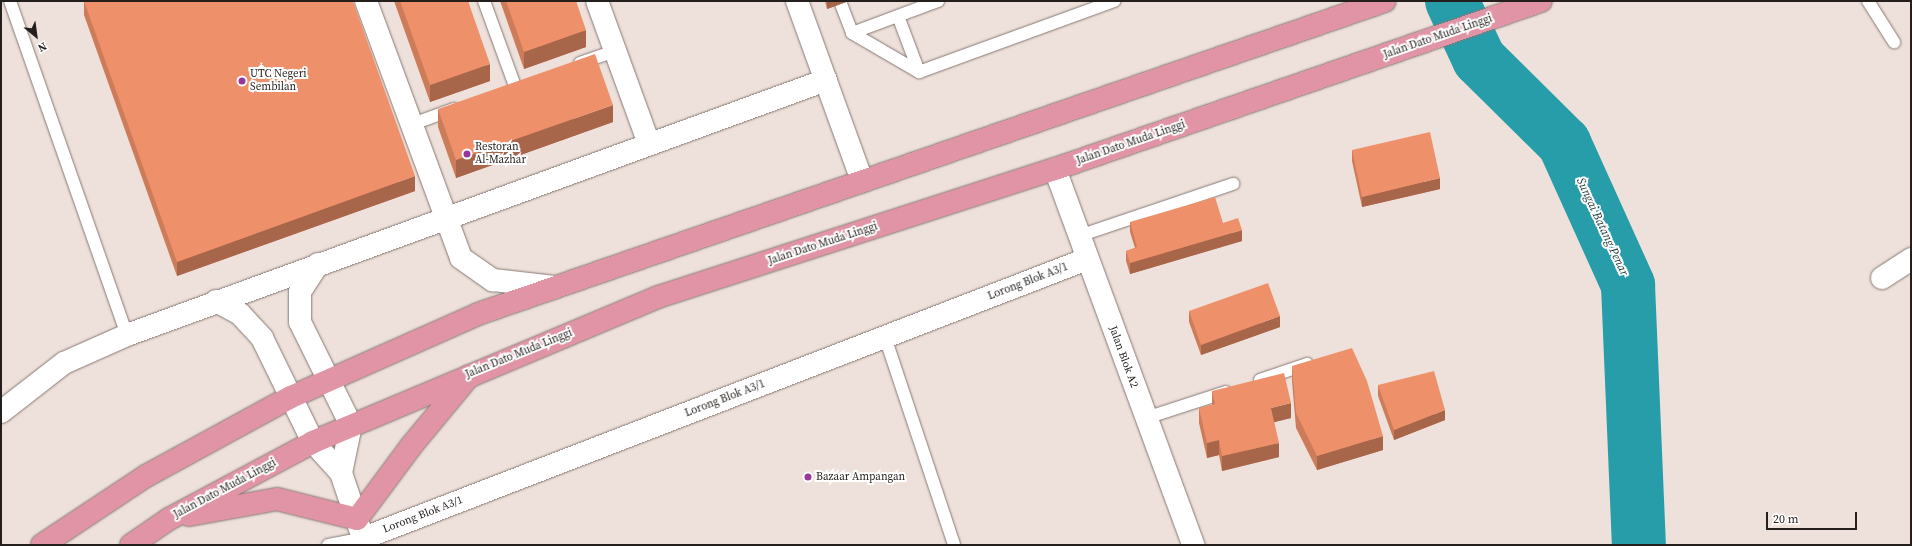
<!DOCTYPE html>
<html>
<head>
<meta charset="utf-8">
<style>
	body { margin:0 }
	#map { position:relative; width:1912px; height:546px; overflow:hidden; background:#eee0da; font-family:"Source Serif 4",serif }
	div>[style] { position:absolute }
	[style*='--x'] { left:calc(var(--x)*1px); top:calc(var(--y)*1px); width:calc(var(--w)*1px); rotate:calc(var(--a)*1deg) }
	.river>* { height:54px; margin:-27px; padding:0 27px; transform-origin:27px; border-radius:27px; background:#279daa }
	.roads { filter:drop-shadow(0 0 1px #857974) drop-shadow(0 0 1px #857974) }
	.lane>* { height:12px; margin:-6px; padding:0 6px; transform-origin:6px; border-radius:6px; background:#fff }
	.street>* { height:22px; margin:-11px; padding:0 11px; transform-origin:11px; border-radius:11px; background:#fff }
	.highway>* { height:22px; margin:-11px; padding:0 11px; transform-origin:11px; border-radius:11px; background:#e094a6 }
	.wall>* { inset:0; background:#cd7c5a }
	.shaded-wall>* { inset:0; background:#a7654a }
	.building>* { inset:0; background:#ee9069 }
	.dots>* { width:11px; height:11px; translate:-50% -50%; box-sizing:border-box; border:2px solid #fff; border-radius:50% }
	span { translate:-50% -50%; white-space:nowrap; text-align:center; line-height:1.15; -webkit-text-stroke:4px #fff; paint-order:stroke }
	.street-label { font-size:11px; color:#241f1d }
	.poi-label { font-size:11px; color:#241f1d }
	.left { translate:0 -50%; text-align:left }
	.water-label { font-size:12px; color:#1e373a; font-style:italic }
	.frame { position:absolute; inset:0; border:2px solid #241f1d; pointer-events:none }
	.north { position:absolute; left:16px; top:16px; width:40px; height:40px; -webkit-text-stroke:3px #fff; paint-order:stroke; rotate:151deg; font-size:11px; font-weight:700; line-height:16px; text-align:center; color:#241f1d }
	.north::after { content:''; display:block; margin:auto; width:14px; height:18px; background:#241f1d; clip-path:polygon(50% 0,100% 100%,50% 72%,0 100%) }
	.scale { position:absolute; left:1766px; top:512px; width:91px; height:18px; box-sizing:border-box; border:2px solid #241f1d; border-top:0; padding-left:5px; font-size:12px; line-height:14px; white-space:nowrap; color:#241f1d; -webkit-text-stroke:3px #fff; paint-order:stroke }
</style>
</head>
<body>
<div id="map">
	<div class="river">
		<i style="--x:1452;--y:1;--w:64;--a:65"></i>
		<i style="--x:1479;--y:59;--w:120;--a:44.7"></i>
		<i style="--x:1564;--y:143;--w:156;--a:65.7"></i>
		<i style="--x:1628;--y:285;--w:260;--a:87.6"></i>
	</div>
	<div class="roads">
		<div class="lane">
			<i style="--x:10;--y:1;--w:354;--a:70.7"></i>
			<i style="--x:484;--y:1;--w:90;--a:70"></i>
			<i style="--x:1868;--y:1;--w:49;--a:57.6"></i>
			<i style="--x:841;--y:4;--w:31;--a:69"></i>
			<i style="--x:852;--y:33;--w:78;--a:30.2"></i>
			<i style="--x:919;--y:72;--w:208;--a:-20"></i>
			<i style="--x:898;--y:16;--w:60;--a:69.4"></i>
			<i style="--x:852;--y:33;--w:92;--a:-20.4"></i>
			<i style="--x:580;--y:63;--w:37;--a:-19"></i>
			<i style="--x:410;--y:125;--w:47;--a:-20"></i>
			<i style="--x:1079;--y:236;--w:163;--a:-18.7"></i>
			<i style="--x:885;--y:337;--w:219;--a:71.6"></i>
			<i style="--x:1260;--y:380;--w:50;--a:-18.8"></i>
			<i style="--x:1146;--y:418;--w:84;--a:-18"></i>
			<i style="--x:328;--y:545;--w:37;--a:-11"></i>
		</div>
		<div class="street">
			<i style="--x:366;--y:1;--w:274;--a:69.7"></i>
			<i style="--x:461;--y:258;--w:39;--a:35"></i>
			<i style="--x:493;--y:280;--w:62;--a:6.4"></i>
			<i style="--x:597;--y:1;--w:152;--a:70"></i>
			<i style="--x:797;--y:1;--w:191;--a:70.1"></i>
			<i style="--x:1055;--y:169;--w:401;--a:69.8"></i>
			<i style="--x:318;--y:264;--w:33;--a:123"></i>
			<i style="--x:300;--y:292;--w:30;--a:90"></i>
			<i style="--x:300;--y:322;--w:115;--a:63.7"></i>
			<i style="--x:351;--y:425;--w:49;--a:101.8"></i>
			<i style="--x:1882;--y:278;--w:35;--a:-33"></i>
			<i style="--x:216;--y:301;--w:27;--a:28"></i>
			<i style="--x:240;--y:314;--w:33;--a:47"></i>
			<i style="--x:262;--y:338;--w:116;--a:63.9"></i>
			<i style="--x:313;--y:442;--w:42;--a:47.9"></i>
			<i style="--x:341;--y:473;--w:65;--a:71.3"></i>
			<i style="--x:1;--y:412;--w:80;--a:-37.9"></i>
			<i style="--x:64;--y:363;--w:69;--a:-24"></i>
			<i style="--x:127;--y:335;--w:744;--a:-20.04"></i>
			<i style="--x:364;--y:538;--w:775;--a:-21.1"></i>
		</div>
		<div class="highway">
			<i style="--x:189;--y:515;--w:89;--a:-10.3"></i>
			<i style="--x:277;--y:499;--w:82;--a:14"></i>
			<i style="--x:357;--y:519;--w:92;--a:-53.4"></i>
			<i style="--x:412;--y:445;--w:89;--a:-50.4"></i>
			<i style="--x:42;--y:545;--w:125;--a:-33.6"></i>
			<i style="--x:146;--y:476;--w:165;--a:-28.6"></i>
			<i style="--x:291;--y:397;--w:205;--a:-23.9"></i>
			<i style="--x:478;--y:314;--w:959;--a:-19.04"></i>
			<i style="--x:131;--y:545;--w:46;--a:-34.4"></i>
			<i style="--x:169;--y:519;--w:163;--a:-28.1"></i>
			<i style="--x:313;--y:442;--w:374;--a:-22.8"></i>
			<i style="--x:658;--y:297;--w:417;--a:-17.9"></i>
			<i style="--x:1055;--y:169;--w:514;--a:-19.07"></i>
		</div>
	</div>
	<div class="wall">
		<i style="clip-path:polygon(84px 1px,415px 191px,177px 276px,84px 15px)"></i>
		<i style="clip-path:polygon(394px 1px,468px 1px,490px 81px,430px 102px)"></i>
		<i style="clip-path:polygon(500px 1px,576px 1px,586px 47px,524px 69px)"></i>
		<i style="clip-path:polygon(825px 1px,849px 1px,827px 9px)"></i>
		<i style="clip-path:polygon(438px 109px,613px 122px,456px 178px,438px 127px)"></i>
		<i style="clip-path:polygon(1352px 150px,1440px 189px,1362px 207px,1352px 161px)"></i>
		<i style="clip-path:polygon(1130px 222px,1223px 223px,1242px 241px,1130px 274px,1126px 261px,1126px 251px,1135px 248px,1130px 232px)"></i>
		<i style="clip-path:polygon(1189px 311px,1280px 327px,1201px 355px,1189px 322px)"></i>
		<i style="clip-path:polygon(1292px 366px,1383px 450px,1317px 470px,1296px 428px,1292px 381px)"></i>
		<i style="clip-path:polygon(1378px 385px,1445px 420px,1394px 440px,1378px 396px)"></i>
		<i style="clip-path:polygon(1212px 391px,1291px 418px,1274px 422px,1279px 457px,1222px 471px,1219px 455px,1207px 458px,1199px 423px,1199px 408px,1212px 405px)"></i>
	</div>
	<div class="shaded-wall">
		<i style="clip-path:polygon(827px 1px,849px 1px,827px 9px)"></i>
		<i style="clip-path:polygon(586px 30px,586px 47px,524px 69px,524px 52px)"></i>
		<i style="clip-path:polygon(490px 64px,490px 81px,430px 102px,430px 85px)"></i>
		<i style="clip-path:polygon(613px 105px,613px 122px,456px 178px,456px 160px)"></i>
		<i style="clip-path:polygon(415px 176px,415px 191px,177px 276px,177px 262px)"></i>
		<i style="clip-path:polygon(1440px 178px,1440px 189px,1362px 207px,1362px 197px)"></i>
		<i style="clip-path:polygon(1242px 230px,1242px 241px,1130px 274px,1130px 263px)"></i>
		<i style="clip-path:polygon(1280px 316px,1280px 327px,1201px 355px,1201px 345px)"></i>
		<i style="clip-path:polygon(1291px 403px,1291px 418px,1271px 423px,1271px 408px)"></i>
		<i style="clip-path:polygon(1445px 410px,1445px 420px,1394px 440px,1394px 430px)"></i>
		<i style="clip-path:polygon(1383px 436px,1383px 450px,1317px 470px,1317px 456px)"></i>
		<i style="clip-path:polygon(1219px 440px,1219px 455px,1207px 458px,1207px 443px)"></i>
		<i style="clip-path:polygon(1279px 443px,1279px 457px,1222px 471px,1222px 456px)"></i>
	</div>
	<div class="building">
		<i style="clip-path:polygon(84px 1px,353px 1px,415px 176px,177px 262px)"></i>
		<i style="clip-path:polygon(400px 1px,468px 1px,490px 64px,430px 85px)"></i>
		<i style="clip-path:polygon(506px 1px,576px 1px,586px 30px,524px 52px)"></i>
		<i style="clip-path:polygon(595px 54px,613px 105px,456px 160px,438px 109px)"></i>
		<i style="clip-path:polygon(1430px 132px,1440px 178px,1362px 197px,1352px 150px)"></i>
		<i style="clip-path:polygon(1215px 197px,1223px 223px,1238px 218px,1242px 230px,1130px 263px,1126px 251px,1137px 247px,1130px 222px)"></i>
		<i style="clip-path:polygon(1268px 283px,1280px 316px,1201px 345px,1189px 311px)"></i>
		<i style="clip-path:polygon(1352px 348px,1367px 381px,1383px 436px,1317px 456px,1296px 413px,1292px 366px)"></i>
		<i style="clip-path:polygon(1434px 371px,1445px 410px,1394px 430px,1378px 385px)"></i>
		<i style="clip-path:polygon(1284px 373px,1291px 403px,1271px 408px,1279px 443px,1222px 456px,1219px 440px,1207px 443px,1199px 408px,1215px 404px,1212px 391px)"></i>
	</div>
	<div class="dots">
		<i style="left:242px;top:81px;background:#9a359a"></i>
		<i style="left:467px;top:154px;background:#9a359a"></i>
		<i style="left:808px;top:477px;background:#9a359a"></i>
	</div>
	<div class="street-label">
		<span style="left:1438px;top:37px;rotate:-19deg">Jalan Dato Muda Linggi</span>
		<span style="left:1131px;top:143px;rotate:-19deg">Jalan Dato Muda Linggi</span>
		<span style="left:823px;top:244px;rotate:-18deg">Jalan Dato Muda Linggi</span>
		<span style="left:1028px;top:282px;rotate:-21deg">Lorong Blok A3/1</span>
		<span style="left:519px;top:354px;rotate:-22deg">Jalan Dato Muda Linggi</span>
		<span style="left:1123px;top:357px;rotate:70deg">Jalan Blok A2</span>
		<span style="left:725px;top:399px;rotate:-21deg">Lorong Blok A3/1</span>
		<span style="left:225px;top:489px;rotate:-28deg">Jalan Dato Muda Linggi</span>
		<span style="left:423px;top:515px;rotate:-21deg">Lorong Blok A3/1</span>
	</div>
	<div class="poi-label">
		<span class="left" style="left:250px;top:81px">UTC Negeri<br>Sembilan</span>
		<span class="left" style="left:475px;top:154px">Restoran<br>Al-Mazhar</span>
		<span class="left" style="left:816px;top:477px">Bazaar Ampangan</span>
	</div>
	<div class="water-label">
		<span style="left:1602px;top:227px;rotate:65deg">Sungai Batang Penar</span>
	</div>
	<div class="frame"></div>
	<div class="north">N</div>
	<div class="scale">20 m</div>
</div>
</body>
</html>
